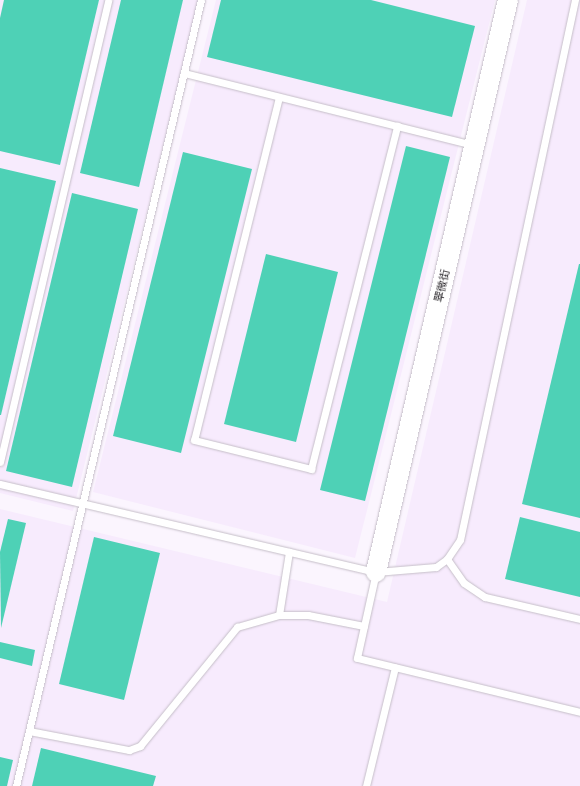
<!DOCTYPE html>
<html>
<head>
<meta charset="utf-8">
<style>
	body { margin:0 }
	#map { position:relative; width:580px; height:786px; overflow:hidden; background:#fbf5fe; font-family:Helvetica,"Noto Sans SC",sans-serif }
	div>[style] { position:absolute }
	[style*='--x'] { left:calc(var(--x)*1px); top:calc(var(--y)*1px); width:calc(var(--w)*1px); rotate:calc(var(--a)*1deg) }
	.built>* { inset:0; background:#f7ebfd }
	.building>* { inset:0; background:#4ed1b6 }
	.roads { filter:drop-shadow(0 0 1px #c5bec8) drop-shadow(0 0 1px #c5bec8) }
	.lane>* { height:7px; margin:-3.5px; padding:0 3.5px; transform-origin:3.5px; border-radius:3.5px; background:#fff }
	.secondary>* { height:20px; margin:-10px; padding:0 10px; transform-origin:10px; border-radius:10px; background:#fff }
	span { translate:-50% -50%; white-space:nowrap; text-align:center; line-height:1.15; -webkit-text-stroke:3px #fff; paint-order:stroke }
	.street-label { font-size:11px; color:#2b282c }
</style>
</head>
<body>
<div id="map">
	<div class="built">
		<i style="clip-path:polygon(0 0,199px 0,73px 511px,0 493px)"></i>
		<i style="clip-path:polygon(216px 0,495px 0,355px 558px,93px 492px)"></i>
		<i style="clip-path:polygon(527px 0,580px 0,580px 786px,0 786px,0 509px,387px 602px)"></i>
	</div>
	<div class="building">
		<i style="clip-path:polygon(4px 0,99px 0,60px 165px,0 151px,0 18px)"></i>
		<i style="clip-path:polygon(121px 0,183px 0,139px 187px,80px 173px)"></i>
		<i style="clip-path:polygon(221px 0,371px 0,475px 26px,452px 117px,207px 57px)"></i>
		<i style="clip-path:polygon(406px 146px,450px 157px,365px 501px,320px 490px)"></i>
		<i style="clip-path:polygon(183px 152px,252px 169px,181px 453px,113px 436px)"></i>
		<i style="clip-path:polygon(0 168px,56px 181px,1px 415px,0 415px)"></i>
		<i style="clip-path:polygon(72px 193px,138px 209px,72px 487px,6px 471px)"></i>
		<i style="clip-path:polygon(266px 254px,338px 272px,296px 442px,224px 424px)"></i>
		<i style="clip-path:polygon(579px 264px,580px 264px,580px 518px,522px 504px)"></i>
		<i style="clip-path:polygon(520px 517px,580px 532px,580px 597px,505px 579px)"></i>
		<i style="clip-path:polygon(8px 519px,26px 523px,1px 628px,0 552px)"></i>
		<i style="clip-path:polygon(94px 537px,160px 553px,124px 700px,59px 684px)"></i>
		<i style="clip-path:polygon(0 642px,35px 650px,32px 666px,0 658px)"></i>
		<i style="clip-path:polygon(41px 748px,156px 776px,153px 786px,32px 786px)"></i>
		<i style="clip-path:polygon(0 757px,13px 760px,7px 786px,0 786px)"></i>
	</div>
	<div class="roads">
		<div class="lane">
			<i style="--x:184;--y:73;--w:298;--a:14"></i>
			<i style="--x:279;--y:97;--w:353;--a:103.9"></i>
			<i style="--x:194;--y:440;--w:121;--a:13.9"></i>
			<i style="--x:311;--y:469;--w:354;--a:-75.9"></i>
			<i style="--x:0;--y:462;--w:474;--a:-76.8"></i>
			<i style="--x:0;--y:484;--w:386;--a:13.2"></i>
			<i style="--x:376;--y:572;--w:60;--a:-4.8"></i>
			<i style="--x:436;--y:567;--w:14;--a:-36"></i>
			<i style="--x:447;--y:559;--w:23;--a:-56"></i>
			<i style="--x:460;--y:540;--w:552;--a:-77.98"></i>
			<i style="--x:447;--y:559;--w:29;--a:55"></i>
			<i style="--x:464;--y:583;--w:25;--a:34"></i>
			<i style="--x:485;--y:597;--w:98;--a:13"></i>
			<i style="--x:376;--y:572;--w:88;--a:102.5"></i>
			<i style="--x:357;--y:658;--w:229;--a:13.6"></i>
			<i style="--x:279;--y:615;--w:64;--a:-81"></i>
			<i style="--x:29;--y:731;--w:102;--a:10.8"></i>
			<i style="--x:129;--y:750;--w:12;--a:-20"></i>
			<i style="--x:140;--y:746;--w:154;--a:-50.8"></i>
			<i style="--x:237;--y:627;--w:44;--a:-15.9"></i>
			<i style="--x:279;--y:615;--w:29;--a:0"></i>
			<i style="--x:308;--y:615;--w:57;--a:11.1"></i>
			<i style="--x:16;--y:786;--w:807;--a:-76.76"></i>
			<i style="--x:366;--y:786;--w:122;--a:-76.3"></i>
		</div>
		<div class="secondary">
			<i style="--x:376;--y:572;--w:587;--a:-77.01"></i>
		</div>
	</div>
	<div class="street-label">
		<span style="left:442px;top:286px;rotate:-77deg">翠微街</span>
	</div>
</div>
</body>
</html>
